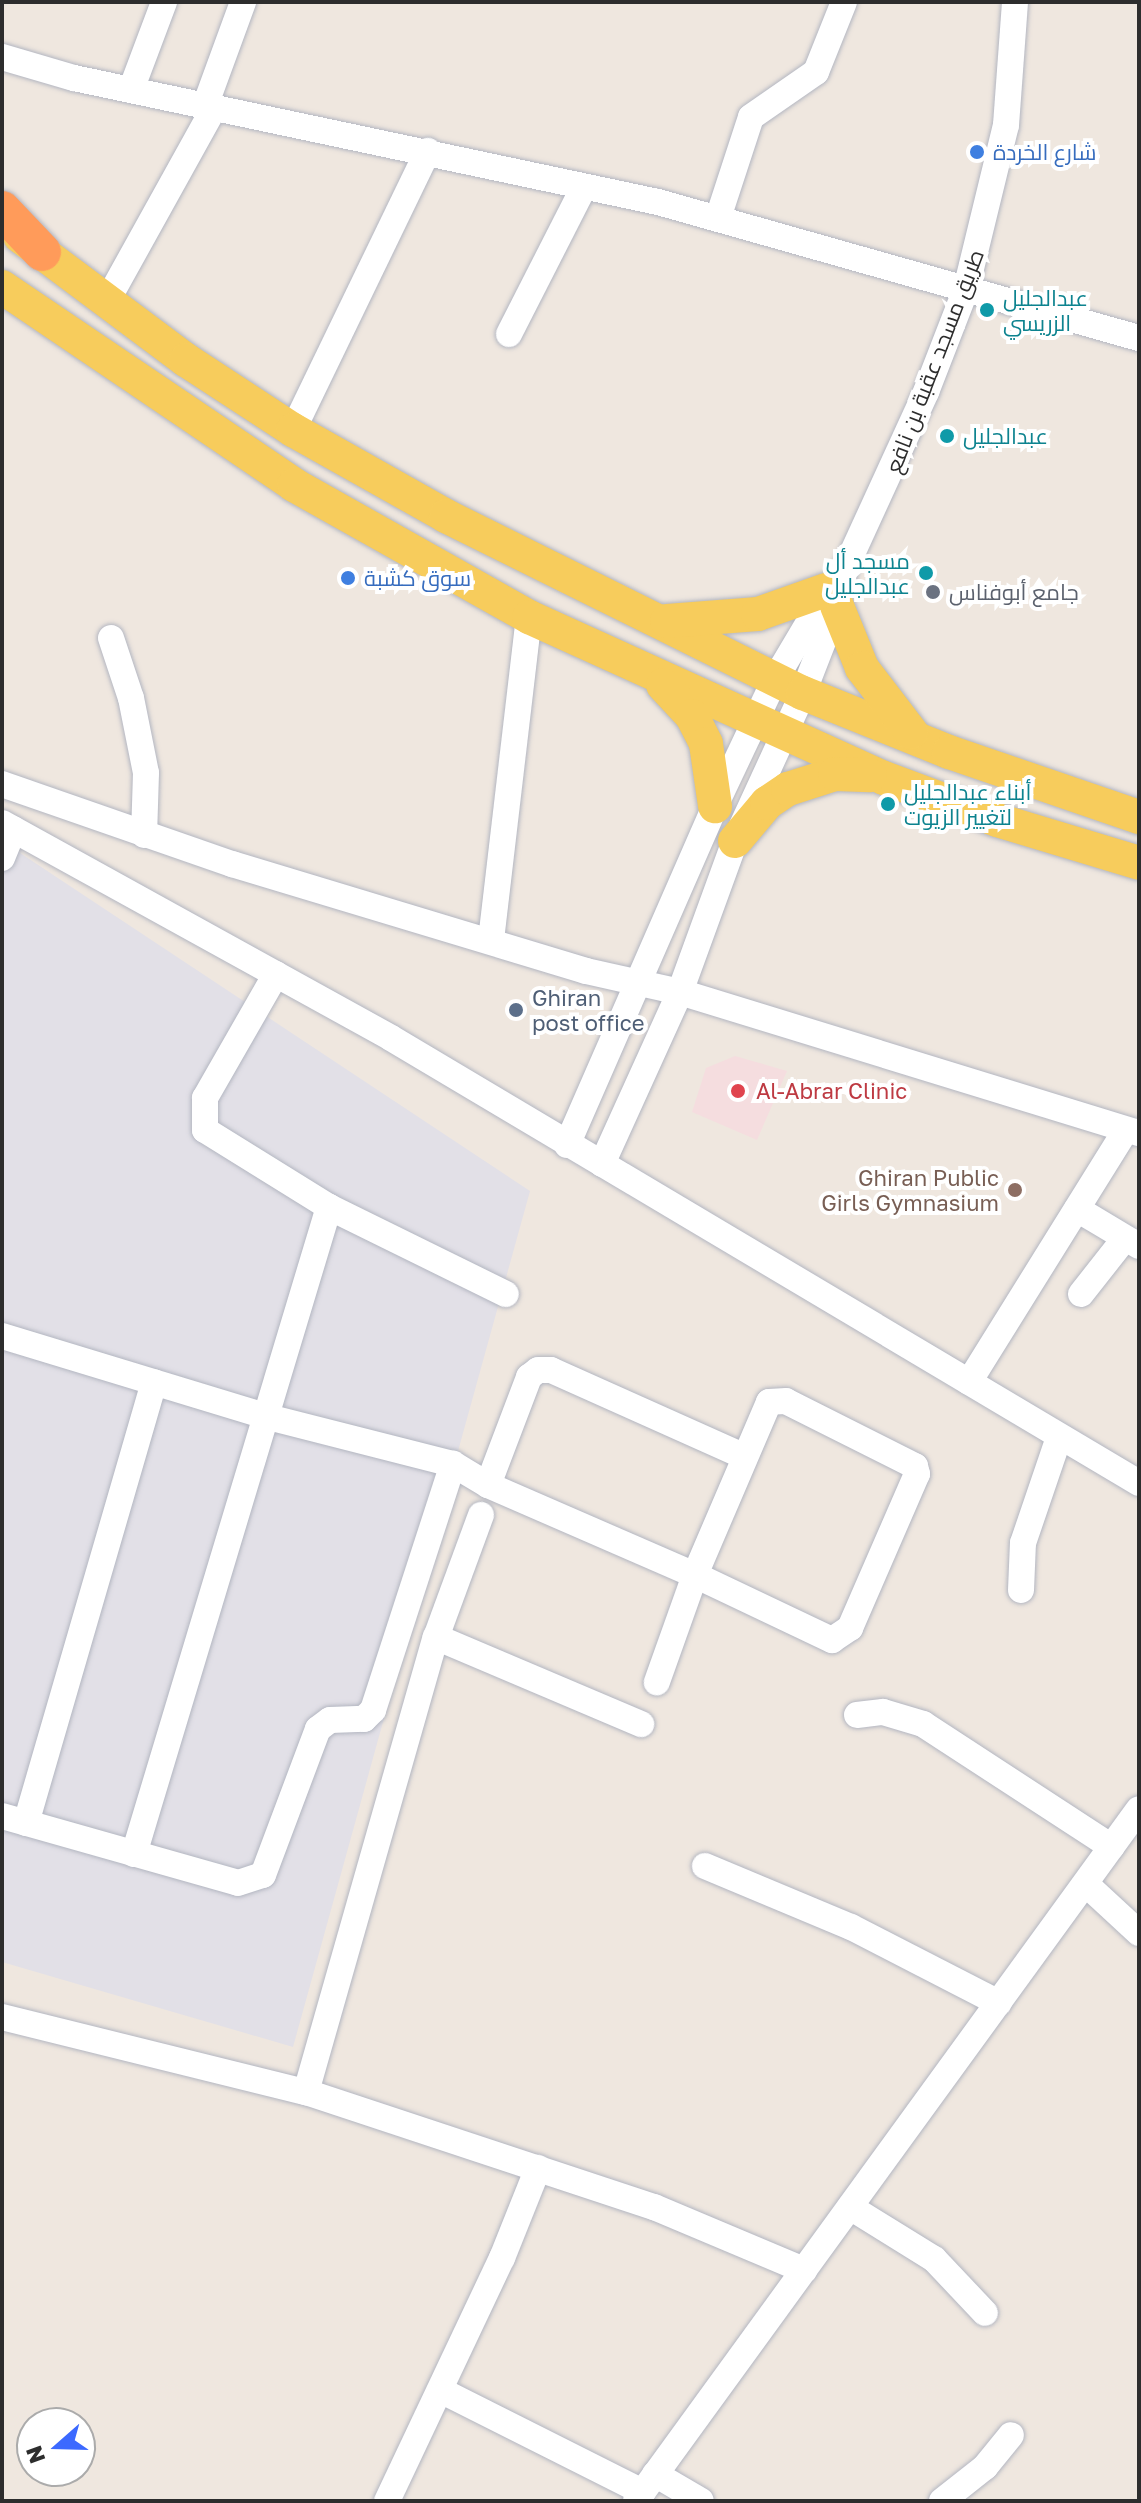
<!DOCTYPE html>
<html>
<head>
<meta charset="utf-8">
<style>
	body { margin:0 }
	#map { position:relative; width:1141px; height:2503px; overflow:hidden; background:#efe7df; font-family:"Golos Text",Cairo,sans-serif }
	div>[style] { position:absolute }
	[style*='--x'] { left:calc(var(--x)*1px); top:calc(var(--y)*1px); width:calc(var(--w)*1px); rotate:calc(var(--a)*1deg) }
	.industrial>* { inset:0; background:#e2e0e7 }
	.medical>* { inset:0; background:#f5dddf }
	.roads { filter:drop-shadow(0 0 2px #b3b6c1) drop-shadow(0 0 2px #b3b6c1) }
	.minor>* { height:26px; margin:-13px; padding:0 13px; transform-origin:13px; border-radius:13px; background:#fff }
	.major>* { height:34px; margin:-17px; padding:0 17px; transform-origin:17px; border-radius:17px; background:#f7cc5c }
	.highway>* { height:38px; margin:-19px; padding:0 19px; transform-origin:19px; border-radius:19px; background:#ff9b5a }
	.dots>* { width:22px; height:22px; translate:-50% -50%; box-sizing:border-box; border:4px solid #fff; border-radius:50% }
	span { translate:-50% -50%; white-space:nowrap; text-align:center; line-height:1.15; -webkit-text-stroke:8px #fff; paint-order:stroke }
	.shop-label { font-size:22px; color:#366cbe }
	.left { translate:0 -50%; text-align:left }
	.culture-label { font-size:22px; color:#0d838f }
	.right { translate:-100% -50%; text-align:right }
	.street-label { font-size:22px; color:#2d2d2d }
	.worship-label { font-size:22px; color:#5b616d }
	.service-label { font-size:22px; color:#4e5e75 }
	.health-label { font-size:22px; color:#be3a42 }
	.education-label { font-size:22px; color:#785e54 }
	.frame { position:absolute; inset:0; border:4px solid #2d2d2d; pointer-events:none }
	.north { position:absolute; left:16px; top:2407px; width:80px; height:80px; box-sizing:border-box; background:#fff; border:2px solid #ababab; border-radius:50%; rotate:250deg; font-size:22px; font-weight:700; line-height:32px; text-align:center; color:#2d2d2d }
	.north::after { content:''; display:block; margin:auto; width:28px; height:36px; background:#3c69ff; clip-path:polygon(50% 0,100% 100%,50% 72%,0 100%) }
</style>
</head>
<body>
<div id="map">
	<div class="industrial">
		<i style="clip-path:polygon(2px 841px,530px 1191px,293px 2047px,2px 1962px)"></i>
	</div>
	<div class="medical">
		<i style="clip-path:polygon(735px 1056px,787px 1071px,757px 1140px,692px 1112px,706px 1068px)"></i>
	</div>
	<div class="roads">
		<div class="minor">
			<i style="--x:2;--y:57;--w:75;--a:16.3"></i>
			<i style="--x:74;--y:78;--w:597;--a:11.99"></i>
			<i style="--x:658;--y:202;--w:500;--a:15.8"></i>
			<i style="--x:131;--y:90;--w:94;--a:-69.4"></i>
			<i style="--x:205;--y:106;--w:111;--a:-69.9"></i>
			<i style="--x:718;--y:218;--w:106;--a:-71.9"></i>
			<i style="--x:751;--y:117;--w:79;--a:-34.7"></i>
			<i style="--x:816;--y:72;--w:75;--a:-68.2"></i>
			<i style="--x:107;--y:301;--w:221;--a:-61"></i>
			<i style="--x:509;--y:334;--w:163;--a:-63"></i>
			<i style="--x:293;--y:430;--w:310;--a:-64.2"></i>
			<i style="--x:111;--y:638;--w:63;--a:71.6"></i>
			<i style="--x:131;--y:698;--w:76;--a:78.7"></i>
			<i style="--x:146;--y:773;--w:62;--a:91.8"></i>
			<i style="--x:2;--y:784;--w:244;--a:19.2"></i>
			<i style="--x:232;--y:864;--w:370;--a:16.8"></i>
			<i style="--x:586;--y:971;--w:96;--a:12.6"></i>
			<i style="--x:680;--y:992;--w:480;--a:17.1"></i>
			<i style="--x:2;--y:823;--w:444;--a:28.9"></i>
			<i style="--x:391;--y:1038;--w:870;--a:30.75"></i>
			<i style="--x:2;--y:858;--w:31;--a:-68"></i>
			<i style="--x:491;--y:940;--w:325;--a:-83.3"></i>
			<i style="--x:276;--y:974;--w:143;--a:119.8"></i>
			<i style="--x:205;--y:1098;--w:32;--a:90"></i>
			<i style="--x:205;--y:1130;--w:146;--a:31.8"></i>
			<i style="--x:329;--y:1207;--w:197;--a:26.2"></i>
			<i style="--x:567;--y:1145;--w:370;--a:-66.4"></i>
			<i style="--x:715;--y:806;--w:138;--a:-64.7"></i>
			<i style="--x:774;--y:681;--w:112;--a:-59.3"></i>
			<i style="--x:602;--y:1164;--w:189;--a:-65.6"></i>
			<i style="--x:680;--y:992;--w:161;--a:-70"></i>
			<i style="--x:735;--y:841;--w:163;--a:-65.3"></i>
			<i style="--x:803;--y:693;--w:93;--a:-68.7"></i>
			<i style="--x:837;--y:606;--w:38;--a:-78"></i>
			<i style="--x:845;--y:569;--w:195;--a:-65.4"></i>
			<i style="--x:926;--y:392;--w:110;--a:-68.8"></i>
			<i style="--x:966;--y:289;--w:169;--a:-76.3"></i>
			<i style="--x:1006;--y:125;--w:123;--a:-85.8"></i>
			<i style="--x:1077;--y:1209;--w:72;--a:30.8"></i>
			<i style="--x:1081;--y:1294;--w:71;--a:-51.8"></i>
			<i style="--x:2;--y:1336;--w:278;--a:16.9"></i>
			<i style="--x:268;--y:1417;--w:191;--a:14.3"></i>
			<i style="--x:453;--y:1464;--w:41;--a:31"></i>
			<i style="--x:488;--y:1485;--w:226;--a:23.5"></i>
			<i style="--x:695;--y:1575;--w:152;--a:25.4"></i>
			<i style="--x:832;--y:1640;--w:22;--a:-34"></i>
			<i style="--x:850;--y:1628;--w:168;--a:-66.5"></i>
			<i style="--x:917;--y:1474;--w:8;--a:-104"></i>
			<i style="--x:915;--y:1466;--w:144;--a:-153.3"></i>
			<i style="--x:786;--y:1401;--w:17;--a:177"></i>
			<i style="--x:769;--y:1402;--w:188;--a:113.2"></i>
			<i style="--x:695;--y:1575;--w:114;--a:109.6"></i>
			<i style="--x:969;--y:1382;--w:297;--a:-58.1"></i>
			<i style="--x:488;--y:1485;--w:116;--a:-69.2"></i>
			<i style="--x:529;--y:1377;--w:11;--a:-38"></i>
			<i style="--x:538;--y:1370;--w:13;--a:0"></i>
			<i style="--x:551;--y:1370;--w:210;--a:24.1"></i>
			<i style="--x:481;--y:1515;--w:130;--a:110.2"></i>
			<i style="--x:436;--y:1637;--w:223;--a:23"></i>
			<i style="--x:1021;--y:1590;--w:47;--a:-87.6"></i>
			<i style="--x:1023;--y:1543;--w:112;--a:-71.2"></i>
			<i style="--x:857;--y:1715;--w:26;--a:-7"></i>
			<i style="--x:883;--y:1712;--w:42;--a:16.7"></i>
			<i style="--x:923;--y:1724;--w:225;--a:33.1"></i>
			<i style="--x:2;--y:1816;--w:245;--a:15.8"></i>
			<i style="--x:238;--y:1883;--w:26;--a:-18"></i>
			<i style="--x:263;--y:1875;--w:156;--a:-69.4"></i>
			<i style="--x:318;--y:1729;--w:15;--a:-37"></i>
			<i style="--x:330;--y:1720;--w:34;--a:-2"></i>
			<i style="--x:364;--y:1719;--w:13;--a:-45"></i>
			<i style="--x:373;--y:1710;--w:259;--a:-72"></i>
			<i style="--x:26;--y:1823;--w:459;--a:-73.8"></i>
			<i style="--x:134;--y:1854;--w:676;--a:-73.23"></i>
			<i style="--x:705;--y:1866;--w:158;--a:22.7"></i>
			<i style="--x:851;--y:1927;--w:166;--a:27.2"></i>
			<i style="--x:1086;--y:1884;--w:72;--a:42.8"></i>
			<i style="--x:2;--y:2017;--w:313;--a:13.9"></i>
			<i style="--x:306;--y:2092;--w:367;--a:18.3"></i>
			<i style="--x:654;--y:2207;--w:163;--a:22.8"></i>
			<i style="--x:306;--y:2092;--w:473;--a:-74.1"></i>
			<i style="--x:850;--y:2207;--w:99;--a:31.8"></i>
			<i style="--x:934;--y:2259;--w:74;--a:46.6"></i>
			<i style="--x:440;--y:2390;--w:227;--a:26.7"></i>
			<i style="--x:655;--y:2474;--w:53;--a:30.4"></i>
			<i style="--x:387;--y:2501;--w:269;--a:-64.7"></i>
			<i style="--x:502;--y:2258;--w:97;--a:-68.2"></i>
			<i style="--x:636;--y:2501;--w:855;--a:-53.99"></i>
			<i style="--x:942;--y:2501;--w:55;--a:-38.3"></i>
			<i style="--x:985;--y:2467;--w:41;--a:-50.9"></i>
		</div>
		<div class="major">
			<i style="--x:20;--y:236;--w:207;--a:36.8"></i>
			<i style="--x:186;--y:360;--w:128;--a:33.2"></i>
			<i style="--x:293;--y:430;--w:176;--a:29.3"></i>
			<i style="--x:446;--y:516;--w:398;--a:26.4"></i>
			<i style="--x:803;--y:693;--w:157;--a:22"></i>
			<i style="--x:949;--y:752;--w:201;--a:18.9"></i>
			<i style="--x:2;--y:287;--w:353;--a:34.1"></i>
			<i style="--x:294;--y:485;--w:270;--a:29.3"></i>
			<i style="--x:529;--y:617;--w:390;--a:24.4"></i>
			<i style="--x:884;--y:778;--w:121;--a:20.4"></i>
			<i style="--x:997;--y:820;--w:148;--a:16.8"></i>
			<i style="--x:837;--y:606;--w:67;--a:68"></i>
			<i style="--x:862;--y:668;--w:81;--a:52.6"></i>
			<i style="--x:667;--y:621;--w:91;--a:-4.4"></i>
			<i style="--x:758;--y:614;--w:72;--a:-19.4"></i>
			<i style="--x:663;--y:685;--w:42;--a:46.9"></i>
			<i style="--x:692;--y:716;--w:31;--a:63"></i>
			<i style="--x:706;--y:744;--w:63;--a:81.7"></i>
			<i style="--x:735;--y:841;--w:50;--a:-49.9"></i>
			<i style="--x:767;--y:803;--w:25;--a:-34"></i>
			<i style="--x:788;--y:789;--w:49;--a:-17.7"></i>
			<i style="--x:835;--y:774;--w:35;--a:2"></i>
		</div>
		<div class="highway">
			<i style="--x:2;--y:210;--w:58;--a:46.4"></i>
		</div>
	</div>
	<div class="dots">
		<i style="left:977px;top:152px;background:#3f7fe0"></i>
		<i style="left:987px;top:310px;background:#0f9aa8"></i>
		<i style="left:947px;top:436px;background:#0f9aa8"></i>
		<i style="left:926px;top:573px;background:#0f9aa8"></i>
		<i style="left:348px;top:578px;background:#3f7fe0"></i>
		<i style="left:933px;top:592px;background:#6b7280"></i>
		<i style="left:888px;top:804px;background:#0f9aa8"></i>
		<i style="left:516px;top:1010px;background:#5c6f8a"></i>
		<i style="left:738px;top:1091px;background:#e0444e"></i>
		<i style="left:1015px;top:1190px;background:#8d6e63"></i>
	</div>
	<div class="shop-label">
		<span class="left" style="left:993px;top:152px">شارع الخردة</span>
		<span class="left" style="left:364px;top:578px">سوق كشبة</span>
	</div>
	<div class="culture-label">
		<span class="left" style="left:1003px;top:310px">عبدالجليل<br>الزريسي</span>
		<span class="left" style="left:963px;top:436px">عبدالجليل</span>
		<span class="right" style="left:910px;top:573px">مسجد أل<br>عبدالجليل</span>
		<span class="left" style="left:904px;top:804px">أبناء عبدالجليل<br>لتغيير الزيوت</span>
	</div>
	<div class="street-label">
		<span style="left:934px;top:361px;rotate:-69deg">طريق مسجد عقبة بن نافع</span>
	</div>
	<div class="worship-label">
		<span class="left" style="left:949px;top:592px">جامع أبوفناس</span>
	</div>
	<div class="service-label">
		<span class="left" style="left:532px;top:1010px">Ghiran<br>post office</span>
	</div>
	<div class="health-label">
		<span class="left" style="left:756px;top:1091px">Al-Abrar Clinic</span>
	</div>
	<div class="education-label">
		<span class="right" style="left:999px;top:1190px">Ghiran Public<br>Girls Gymnasium</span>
	</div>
	<div class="frame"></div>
	<div class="north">N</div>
</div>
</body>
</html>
